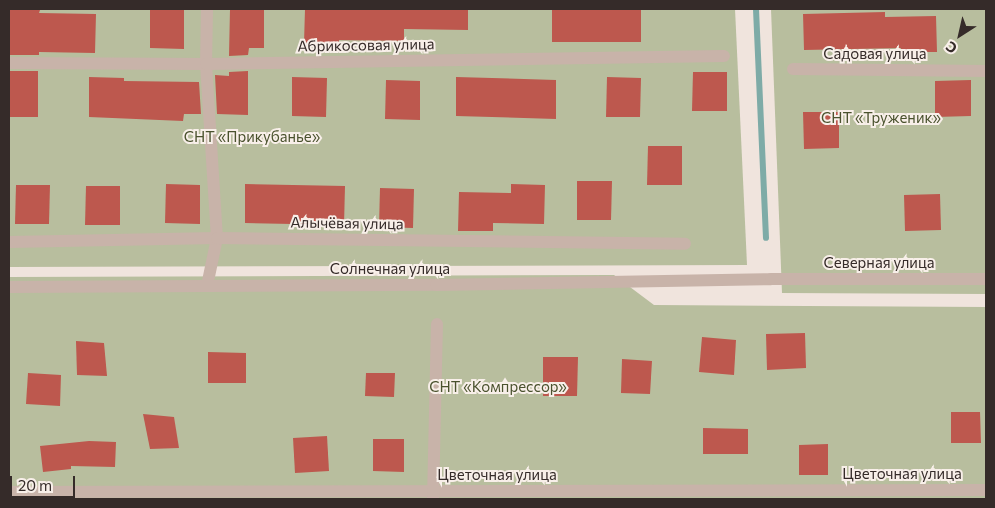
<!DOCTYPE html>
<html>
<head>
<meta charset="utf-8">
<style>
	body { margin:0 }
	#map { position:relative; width:995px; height:508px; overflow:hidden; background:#f0e4dd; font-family:Commissioner,sans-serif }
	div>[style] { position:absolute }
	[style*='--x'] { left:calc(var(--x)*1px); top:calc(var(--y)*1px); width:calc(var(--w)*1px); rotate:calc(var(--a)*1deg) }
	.green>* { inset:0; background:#b8be9e }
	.stream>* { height:6px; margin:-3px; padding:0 3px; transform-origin:3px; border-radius:3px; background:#7eaba7 }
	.building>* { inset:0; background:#bd584e }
	.minor>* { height:12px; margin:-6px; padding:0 6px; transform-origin:6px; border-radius:6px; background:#c8b3a9 }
	.tertiary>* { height:12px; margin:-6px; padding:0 6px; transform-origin:6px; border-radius:6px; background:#c8b3a9 }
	span { translate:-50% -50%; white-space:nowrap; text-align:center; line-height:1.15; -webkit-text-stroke:4px #f8efe9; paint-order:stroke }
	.street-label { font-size:15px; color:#352b29 }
	.park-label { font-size:15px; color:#4a522e }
	.frame { position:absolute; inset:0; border:10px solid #352b29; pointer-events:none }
	.north { position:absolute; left:935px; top:10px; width:50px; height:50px; -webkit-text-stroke:4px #f8efe9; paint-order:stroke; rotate:215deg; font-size:14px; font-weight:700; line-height:20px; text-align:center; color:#352b29 }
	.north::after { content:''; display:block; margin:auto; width:18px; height:22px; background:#352b29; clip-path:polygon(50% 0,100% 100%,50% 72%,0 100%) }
	.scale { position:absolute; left:10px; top:476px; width:65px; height:22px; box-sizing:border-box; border:2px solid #352b29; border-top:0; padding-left:6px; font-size:15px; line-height:18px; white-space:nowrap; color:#352b29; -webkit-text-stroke:4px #f8efe9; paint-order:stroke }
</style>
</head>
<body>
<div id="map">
	<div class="green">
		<i style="clip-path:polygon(9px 9px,735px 9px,747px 265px,9px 267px)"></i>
		<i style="clip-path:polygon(771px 9px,986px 9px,986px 294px,782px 293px)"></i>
		<i style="clip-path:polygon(614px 275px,654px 305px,986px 307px,986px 499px,9px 499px,9px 277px)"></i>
	</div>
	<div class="stream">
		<i style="--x:756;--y:9;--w:229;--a:87.5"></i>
	</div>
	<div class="building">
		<i style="clip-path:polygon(9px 9px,40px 10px,39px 13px,96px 14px,95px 53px,39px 52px,39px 55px,9px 55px)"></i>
		<i style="clip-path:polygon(150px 9px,184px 10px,184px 49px,150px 48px)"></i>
		<i style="clip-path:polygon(230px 9px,264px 9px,264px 48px,249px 48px,248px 55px,229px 56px)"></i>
		<i style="clip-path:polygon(305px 9px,468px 9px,468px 30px,404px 29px,404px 41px,339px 40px,339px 43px,304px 43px)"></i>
		<i style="clip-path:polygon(552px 9px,641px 9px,641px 42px,552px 42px)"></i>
		<i style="clip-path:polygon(885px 12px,885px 17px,936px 16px,937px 52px,901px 52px,901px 48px,804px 50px,803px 14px)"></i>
		<i style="clip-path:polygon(9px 71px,38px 71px,38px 117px,9px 117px)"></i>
		<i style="clip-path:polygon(248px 71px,248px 115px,217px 114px,215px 75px,229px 76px,229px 72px)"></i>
		<i style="clip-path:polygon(693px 72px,727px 72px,727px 111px,692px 111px)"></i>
		<i style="clip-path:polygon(89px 77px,124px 78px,124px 81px,199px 82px,201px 114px,184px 114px,183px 121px,89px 117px)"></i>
		<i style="clip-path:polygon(292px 77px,327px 78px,326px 117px,292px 116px)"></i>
		<i style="clip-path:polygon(456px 77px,556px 80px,556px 119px,456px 116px)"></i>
		<i style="clip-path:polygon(607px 77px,641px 78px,640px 117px,606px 117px)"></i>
		<i style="clip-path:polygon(386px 80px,420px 81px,420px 120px,385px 119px)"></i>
		<i style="clip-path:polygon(971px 80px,971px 116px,935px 117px,935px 81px)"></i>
		<i style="clip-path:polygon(803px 112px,839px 112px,839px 148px,804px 149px)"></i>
		<i style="clip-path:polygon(648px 146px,682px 146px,682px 185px,647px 185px)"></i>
		<i style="clip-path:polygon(577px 181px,612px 181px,611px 220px,577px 220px)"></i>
		<i style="clip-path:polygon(166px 184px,200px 185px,200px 224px,165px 223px)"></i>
		<i style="clip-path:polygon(245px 184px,345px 186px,344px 225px,245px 223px)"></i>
		<i style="clip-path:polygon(511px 184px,545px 185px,544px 224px,493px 223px,493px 231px,458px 231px,459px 192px,511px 193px)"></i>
		<i style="clip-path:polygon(16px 185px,50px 185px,49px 224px,15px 224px)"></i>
		<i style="clip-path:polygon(86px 186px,120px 186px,120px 225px,85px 225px)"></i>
		<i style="clip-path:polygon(380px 188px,414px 189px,413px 228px,379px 227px)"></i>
		<i style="clip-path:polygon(940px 194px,941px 230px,905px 231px,904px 195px)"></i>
		<i style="clip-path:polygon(805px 333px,806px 368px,767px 370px,766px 334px)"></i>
		<i style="clip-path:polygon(702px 337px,736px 340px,734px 375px,699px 372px)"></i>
		<i style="clip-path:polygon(76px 341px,104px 343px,107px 376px,77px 375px)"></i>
		<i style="clip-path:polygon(208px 352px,246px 353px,246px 383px,208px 383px)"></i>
		<i style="clip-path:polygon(543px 357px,578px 357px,577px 396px,543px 396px)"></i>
		<i style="clip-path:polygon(622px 359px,652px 361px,650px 394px,621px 393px)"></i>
		<i style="clip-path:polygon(28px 373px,61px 375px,60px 406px,26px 404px)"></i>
		<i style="clip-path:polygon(366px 373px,395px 373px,394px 397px,365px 396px)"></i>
		<i style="clip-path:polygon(951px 412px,980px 412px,981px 443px,951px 443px)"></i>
		<i style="clip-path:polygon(143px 414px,174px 417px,179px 448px,150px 449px)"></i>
		<i style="clip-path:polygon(703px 428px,748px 429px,748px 454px,703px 454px)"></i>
		<i style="clip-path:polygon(327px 436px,329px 471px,295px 473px,293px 438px)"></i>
		<i style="clip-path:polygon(373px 439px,404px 439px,404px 472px,373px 471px)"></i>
		<i style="clip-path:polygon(89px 441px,116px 442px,115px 467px,71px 466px,71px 469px,43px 472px,40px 446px)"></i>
		<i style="clip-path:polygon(828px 444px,828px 475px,799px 475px,799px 445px)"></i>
	</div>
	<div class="minor">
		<i style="--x:207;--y:9;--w:55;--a:91"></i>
		<i style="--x:206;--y:64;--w:174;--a:86.4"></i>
		<i style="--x:217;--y:238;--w:49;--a:101.8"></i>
		<i style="--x:9;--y:63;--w:197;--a:0.3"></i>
		<i style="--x:206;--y:64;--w:518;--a:-0.88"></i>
		<i style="--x:793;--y:69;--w:193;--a:0.6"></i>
		<i style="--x:9;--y:242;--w:208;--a:-1.1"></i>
		<i style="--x:217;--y:238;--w:468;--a:0.7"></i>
		<i style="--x:9;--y:492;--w:977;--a:-0.12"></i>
		<i style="--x:433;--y:499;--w:175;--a:-88.7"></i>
	</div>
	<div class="tertiary">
		<i style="--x:9;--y:287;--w:427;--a:-0.3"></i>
		<i style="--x:436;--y:285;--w:335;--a:-1"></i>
		<i style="--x:771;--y:279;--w:215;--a:0"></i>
	</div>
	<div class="street-label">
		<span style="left:366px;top:45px;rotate:-1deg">Абрикосовая улица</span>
		<span style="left:875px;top:54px">Садовая улица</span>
		<span style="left:347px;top:223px;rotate:1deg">Алычёвая улица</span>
		<span style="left:879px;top:263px">Северная улица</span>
		<span style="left:390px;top:269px">Солнечная улица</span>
		<span style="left:902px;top:474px">Цветочная улица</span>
		<span style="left:497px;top:475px">Цветочная улица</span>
	</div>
	<div class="park-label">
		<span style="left:881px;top:118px">СНТ «Труженик»</span>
		<span style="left:252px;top:137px">СНТ «Прикубанье»</span>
		<span style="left:498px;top:387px">СНТ «Компрессор»</span>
	</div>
	<div class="frame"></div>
	<div class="north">С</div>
	<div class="scale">20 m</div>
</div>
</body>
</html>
